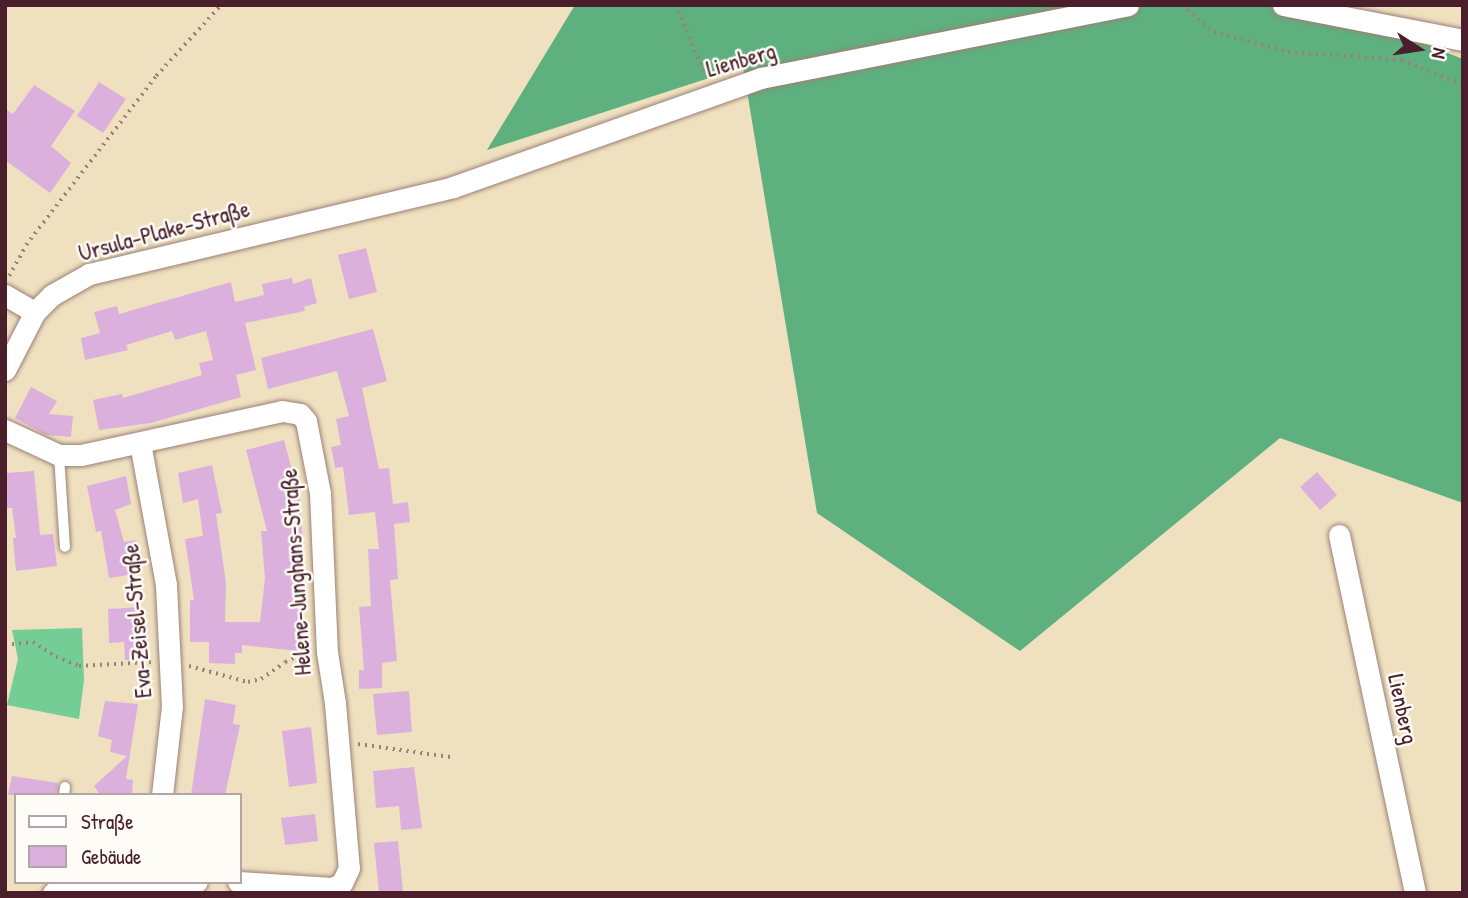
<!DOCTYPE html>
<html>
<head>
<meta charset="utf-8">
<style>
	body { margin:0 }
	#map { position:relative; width:1468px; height:898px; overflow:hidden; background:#efe0c0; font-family:"Patrick Hand",sans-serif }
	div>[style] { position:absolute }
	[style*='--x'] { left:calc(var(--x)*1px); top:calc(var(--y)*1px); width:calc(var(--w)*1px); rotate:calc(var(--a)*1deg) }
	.green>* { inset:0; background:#73cd94 }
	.forest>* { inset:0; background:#5eb07e }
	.building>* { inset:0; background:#dcb0dd }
	.path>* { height:3.5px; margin-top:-1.75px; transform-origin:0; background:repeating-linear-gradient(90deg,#9c8076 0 2px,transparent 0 7px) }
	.roads { filter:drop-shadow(0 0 2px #9c8076) drop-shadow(0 0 2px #9c8076) }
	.service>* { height:10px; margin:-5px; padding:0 5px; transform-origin:5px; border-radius:5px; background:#fff }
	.minor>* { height:21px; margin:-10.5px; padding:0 10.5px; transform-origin:10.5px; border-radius:10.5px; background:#fff }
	span { translate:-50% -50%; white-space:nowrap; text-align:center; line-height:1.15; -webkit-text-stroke:5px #fdfcf7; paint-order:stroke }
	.street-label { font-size:23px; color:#4a1f2b }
	.frame { position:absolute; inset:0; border:7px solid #4a1f2b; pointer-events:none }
	.legend { position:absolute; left:14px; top:793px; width:228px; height:91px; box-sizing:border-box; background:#fdfcf7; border:2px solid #b5a4a5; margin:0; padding:9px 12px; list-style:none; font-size:21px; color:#4a1f2b }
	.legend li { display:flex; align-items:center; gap:14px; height:35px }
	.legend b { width:35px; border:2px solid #b5a4a5 }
	.north { position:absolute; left:1384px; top:14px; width:70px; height:70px; -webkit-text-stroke:5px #fdfcf7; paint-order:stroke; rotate:102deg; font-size:19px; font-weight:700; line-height:28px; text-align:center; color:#4a1f2b }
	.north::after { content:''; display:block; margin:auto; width:24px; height:32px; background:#4a1f2b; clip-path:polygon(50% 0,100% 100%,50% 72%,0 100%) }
</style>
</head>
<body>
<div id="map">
	<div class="green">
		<i style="clip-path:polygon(82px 628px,84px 680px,79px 719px,7px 705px,18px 659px,12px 630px)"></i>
	</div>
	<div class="forest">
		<i style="clip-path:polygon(575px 5px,1325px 5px,1463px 59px,1463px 503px,1280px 438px,1020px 651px,817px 513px,743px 67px,487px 150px)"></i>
	</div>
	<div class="building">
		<i style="clip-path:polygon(99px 82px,126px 99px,103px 133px,77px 116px)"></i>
		<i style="clip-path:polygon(34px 85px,75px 111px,51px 146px,71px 163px,50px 193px,5px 160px,5px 109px,13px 114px)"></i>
		<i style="clip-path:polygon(366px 248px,377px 292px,349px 299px,338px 255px)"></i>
		<i style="clip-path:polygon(292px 278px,293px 284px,311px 278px,317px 303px,304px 307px,305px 311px,245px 323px,256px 370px,236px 375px,241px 397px,151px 423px,99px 430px,93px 400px,122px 394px,123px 398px,202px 375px,199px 363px,213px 360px,206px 331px,175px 340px,172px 331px,126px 345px,128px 350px,85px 360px,81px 338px,100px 333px,94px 312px,117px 306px,119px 314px,231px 282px,235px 302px,264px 295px,262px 284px)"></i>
		<i style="clip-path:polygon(373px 329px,387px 381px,362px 388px,379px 469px,389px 468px,393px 504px,408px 502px,410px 522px,394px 524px,398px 579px,390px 580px,397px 661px,382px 663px,382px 688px,359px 689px,359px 670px,364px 670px,359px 607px,371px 606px,368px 549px,379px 549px,375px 512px,349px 515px,343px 467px,335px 468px,331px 447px,341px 445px,336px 419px,349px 416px,337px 371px,268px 389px,261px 358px)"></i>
		<i style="clip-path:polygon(31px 387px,57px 401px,49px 414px,73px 416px,71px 437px,46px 435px,15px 418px)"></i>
		<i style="clip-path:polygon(284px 440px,300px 500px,305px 575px,298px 651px,242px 645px,242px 653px,235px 653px,235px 664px,209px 663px,209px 642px,190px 642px,190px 600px,194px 600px,185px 539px,203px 536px,198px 499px,183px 503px,178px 473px,212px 465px,222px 513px,216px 514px,226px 583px,225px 622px,260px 622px,265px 578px,261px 531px,267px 531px,246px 450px)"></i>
		<i style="clip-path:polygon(34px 471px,40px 535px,53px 534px,57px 566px,16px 571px,13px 538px,16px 538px,12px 508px,6px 508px,5px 473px)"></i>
		<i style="clip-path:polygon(1317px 472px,1337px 495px,1320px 510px,1300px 487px)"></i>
		<i style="clip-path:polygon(126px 476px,131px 504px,115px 510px,124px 542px,136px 540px,141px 573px,109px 578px,101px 531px,96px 532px,87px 486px)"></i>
		<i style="clip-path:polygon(141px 607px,142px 626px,148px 626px,149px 659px,125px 660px,124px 642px,109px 643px,108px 609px)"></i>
		<i style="clip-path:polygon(409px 691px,412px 732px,377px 735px,373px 694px)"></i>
		<i style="clip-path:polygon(205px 699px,236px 705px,233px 724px,240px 725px,225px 795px,191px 795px)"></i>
		<i style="clip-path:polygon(105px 701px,138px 704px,126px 779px,133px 780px,132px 795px,100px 795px,94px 786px,127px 756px,110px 752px,112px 740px,98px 736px)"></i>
		<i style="clip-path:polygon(311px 727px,317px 783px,289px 787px,282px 731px)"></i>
		<i style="clip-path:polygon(414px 767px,422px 828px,401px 830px,399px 806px,376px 808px,373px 771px)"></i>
		<i style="clip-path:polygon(12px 776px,58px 783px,56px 795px,8px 795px)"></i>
		<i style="clip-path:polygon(315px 814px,318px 841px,285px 845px,281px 818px)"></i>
		<i style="clip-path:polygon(398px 841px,403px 891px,379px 893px,374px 843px)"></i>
	</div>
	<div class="path">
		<i style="--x:676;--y:5;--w:77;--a:67.1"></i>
		<i style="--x:1182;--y:5;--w:42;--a:40.2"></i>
		<i style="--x:1214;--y:32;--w:77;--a:15.1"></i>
		<i style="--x:1288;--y:52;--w:114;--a:4"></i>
		<i style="--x:1402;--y:60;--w:66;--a:22.3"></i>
		<i style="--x:9;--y:276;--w:35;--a:-61"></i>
		<i style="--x:26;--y:245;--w:213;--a:-52.4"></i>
		<i style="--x:156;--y:76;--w:96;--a:-47.5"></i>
		<i style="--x:5;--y:645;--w:28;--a:-6"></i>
		<i style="--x:33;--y:642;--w:27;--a:33"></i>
		<i style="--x:56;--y:657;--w:25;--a:21"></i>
		<i style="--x:79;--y:666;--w:72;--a:-3.2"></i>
		<i style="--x:189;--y:666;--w:61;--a:15.2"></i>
		<i style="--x:248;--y:682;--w:13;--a:-13"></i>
		<i style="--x:261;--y:679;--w:29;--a:-35"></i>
		<i style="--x:285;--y:662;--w:14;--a:-25"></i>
		<i style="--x:298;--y:656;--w:10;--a:6"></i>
		<i style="--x:358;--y:744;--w:93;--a:8"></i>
	</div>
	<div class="roads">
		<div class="service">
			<i style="--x:59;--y:455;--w:92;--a:86.3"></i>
			<i style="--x:64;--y:795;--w:8;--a:-83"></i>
		</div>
		<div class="minor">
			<i style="--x:1283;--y:5;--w:183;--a:11"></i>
			<i style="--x:5;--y:295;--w:34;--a:30"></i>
			<i style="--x:5;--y:370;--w:65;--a:-62.7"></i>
			<i style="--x:35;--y:312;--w:24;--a:-45"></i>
			<i style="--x:52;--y:295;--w:43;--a:-29.6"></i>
			<i style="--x:89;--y:274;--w:374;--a:-13.4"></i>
			<i style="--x:453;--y:187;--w:327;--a:-19.5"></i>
			<i style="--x:761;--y:78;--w:374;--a:-11.2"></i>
			<i style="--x:5;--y:430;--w:60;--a:24.8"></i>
			<i style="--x:59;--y:455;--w:22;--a:0"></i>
			<i style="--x:81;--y:455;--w:206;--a:-12.3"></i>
			<i style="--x:282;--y:411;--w:18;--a:9"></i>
			<i style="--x:300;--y:414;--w:9;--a:49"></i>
			<i style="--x:306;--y:421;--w:73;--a:79"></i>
			<i style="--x:320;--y:493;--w:159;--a:87.5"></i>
			<i style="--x:327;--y:652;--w:52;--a:81.1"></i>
			<i style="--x:335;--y:703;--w:166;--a:85.2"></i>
			<i style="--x:349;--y:868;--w:17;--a:115"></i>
			<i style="--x:342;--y:883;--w:11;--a:153"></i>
			<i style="--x:332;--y:888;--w:94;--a:-176.3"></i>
			<i style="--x:140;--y:443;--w:144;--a:79.6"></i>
			<i style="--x:166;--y:585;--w:121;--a:87.2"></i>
			<i style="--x:172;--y:706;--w:90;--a:96.4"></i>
			<i style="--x:1339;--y:535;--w:366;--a:78"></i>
			<i style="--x:53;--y:893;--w:144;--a:-4.4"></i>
		</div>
	</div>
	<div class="street-label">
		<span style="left:741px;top:60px;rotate:-16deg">Lienberg</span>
		<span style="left:164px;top:231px;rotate:-15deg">Ursula-Plake-Straße</span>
		<span style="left:296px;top:572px;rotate:-94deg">Helene-Junghans-Straße</span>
		<span style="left:137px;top:621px;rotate:-95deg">Eva-Zeisel-Straße</span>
		<span style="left:1403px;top:709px;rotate:78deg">Lienberg</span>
	</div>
	<div class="frame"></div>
	<ul class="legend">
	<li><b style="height:9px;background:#fff"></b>Straße</li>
	<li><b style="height:19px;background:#dcb0dd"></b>Gebäude</li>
	</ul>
	<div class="north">N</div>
</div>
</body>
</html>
